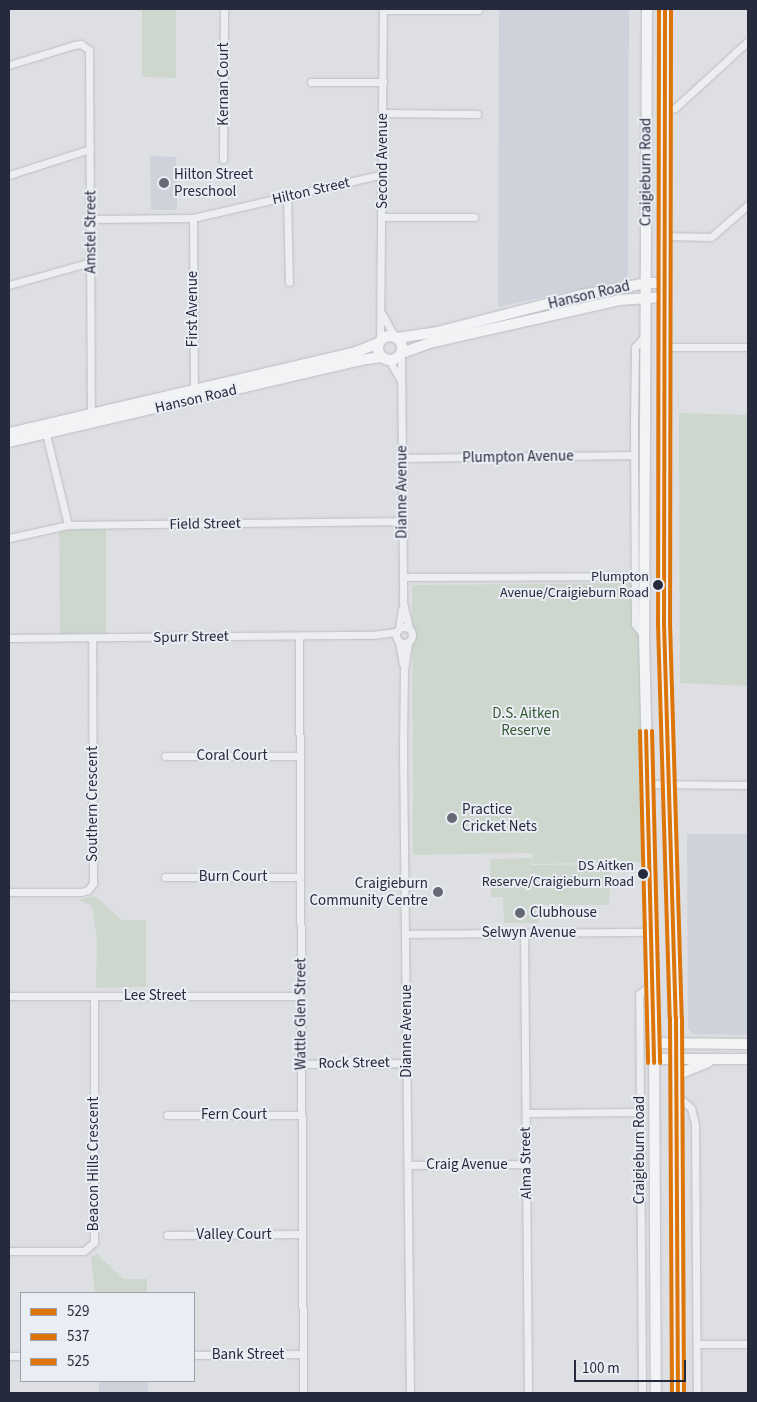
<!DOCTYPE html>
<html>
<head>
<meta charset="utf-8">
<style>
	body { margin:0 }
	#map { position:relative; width:757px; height:1402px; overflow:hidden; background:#dedfe3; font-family:"Source Sans 3",sans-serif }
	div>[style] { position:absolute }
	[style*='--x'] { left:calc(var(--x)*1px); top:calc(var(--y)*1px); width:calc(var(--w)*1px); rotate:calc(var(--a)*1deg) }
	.built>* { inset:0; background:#cfd2db }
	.green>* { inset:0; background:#cdd7ce }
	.roads { filter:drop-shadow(0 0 1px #bcbdc1) drop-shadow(0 0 1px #bcbdc1) }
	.street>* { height:7px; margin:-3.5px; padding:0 3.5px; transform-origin:3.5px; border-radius:3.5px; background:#edeef1 }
	.street>.ring { margin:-3.5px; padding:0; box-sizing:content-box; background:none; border:7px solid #edeef1; border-radius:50% }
	.secondary>* { height:10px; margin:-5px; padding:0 5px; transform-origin:5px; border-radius:5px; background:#f2f3f5 }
	.secondary>.ring { margin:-5px; padding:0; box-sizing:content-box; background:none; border:10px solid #f2f3f5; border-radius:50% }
	.primary>* { height:10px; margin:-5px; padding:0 5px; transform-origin:5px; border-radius:5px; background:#f2f3f5 }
	.bus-1>* { height:4px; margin:-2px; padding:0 2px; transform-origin:2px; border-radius:2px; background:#de7509 }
	.bus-2>* { height:4px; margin:-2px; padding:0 2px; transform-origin:2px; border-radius:2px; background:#de7509 }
	.bus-3>* { height:4px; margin:-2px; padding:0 2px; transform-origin:2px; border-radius:2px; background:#de7509 }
	.dots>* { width:14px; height:14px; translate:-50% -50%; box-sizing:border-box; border:2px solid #eaedf4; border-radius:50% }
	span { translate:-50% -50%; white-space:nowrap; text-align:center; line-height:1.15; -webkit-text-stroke:4px #eaedf4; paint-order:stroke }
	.bus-label { font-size:14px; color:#252b3d }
	.right { translate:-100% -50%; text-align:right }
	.street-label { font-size:15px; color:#252b3d }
	.poi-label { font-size:15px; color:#252b3d }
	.left { translate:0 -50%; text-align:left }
	.park-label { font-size:15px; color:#345931 }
	.frame { position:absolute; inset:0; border:10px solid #252b3d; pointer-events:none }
	.legend { position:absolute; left:20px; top:1292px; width:175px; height:90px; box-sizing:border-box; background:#eaedf4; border:1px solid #9b9fab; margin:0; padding:6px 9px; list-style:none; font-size:15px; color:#252b3d }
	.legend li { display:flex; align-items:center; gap:10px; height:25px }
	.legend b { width:25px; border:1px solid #9b9fab }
	.scale { position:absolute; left:574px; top:1360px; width:112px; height:22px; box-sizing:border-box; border:2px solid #252b3d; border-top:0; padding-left:6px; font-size:15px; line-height:18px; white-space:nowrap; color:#252b3d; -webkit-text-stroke:4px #eaedf4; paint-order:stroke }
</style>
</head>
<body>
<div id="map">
	<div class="built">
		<i style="clip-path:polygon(499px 9px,629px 9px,628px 279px,498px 307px)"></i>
		<i style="clip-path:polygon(150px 156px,176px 157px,177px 210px,151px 210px)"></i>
		<i style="clip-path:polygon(687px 834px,748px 834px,748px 1035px,693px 1034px,688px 1028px)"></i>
		<i style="clip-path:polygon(99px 1381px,148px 1381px,148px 1393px,99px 1393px)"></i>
	</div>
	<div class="green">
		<i style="clip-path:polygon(142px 9px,176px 9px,176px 78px,142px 77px)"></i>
		<i style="clip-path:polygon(679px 413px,748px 415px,748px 686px,680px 683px)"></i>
		<i style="clip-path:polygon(106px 528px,106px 634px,60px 634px,59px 530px)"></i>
		<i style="clip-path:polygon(639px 583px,642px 862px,533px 864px,532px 853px,413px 855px,412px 585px)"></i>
		<i style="clip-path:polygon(532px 858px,532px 865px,611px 864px,609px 905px,539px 905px,539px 923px,504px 923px,503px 897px,491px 897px,490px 859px)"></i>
		<i style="clip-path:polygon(95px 896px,122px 920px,146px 920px,146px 987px,96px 988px,97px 940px,92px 906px,79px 900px)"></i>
		<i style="clip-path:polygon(97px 1254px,123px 1279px,147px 1279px,147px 1293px,95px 1293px,91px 1258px)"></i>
	</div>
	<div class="roads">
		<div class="street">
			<i style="--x:383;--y:10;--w:95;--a:0"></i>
			<i style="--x:9;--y:65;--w:68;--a:-17.1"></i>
			<i style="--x:74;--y:45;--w:7;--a:-8"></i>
			<i style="--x:81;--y:44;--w:10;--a:37"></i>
			<i style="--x:89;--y:50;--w:363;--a:89.7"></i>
			<i style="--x:311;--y:82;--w:72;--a:0"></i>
			<i style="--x:664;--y:111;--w:11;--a:-15"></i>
			<i style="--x:675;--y:108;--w:99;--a:-42.5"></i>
			<i style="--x:383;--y:113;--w:94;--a:0.6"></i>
			<i style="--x:223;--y:159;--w:150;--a:-89.6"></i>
			<i style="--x:9;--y:175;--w:85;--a:-17.8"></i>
			<i style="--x:287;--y:196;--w:86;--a:88.7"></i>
			<i style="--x:382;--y:217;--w:92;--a:0"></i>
			<i style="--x:193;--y:218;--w:171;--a:89.7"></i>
			<i style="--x:91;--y:219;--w:102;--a:-0.6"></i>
			<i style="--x:193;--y:218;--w:195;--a:-13"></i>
			<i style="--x:664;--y:236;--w:47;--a:1.2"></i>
			<i style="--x:711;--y:237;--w:49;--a:-40.9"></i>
			<i style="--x:9;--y:285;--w:85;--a:-15.7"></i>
			<i style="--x:382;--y:314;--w:26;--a:61"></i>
			<i style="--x:380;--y:342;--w:333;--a:-89.5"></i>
			<i style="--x:664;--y:347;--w:84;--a:0"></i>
			<i style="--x:401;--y:353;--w:249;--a:89.5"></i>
			<i style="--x:403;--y:602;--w:27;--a:77"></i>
			<i style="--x:389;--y:360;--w:24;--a:60"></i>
			<i style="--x:46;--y:434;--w:94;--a:76.4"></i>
			<i style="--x:402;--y:458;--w:232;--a:-0.7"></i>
			<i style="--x:9;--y:538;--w:60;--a:-12.4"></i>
			<i style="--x:68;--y:525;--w:334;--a:-0.7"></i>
			<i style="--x:403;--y:577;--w:231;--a:-0.2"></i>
			<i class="ring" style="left:396px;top:627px;width:9px;height:9px"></i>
			<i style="--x:399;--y:628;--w:20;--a:-81"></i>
			<i style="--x:299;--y:636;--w:757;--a:89.7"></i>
			<i style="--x:644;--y:636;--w:15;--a:-127"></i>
			<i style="--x:635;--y:624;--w:204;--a:-90.3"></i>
			<i style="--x:634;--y:420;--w:73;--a:-89.2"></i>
			<i style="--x:635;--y:347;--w:16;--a:-47"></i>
			<i style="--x:9;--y:638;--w:363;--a:-0.5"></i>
			<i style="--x:372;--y:635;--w:24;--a:-7"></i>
			<i style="--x:399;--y:642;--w:22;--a:80"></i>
			<i style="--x:408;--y:642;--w:27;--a:98"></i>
			<i style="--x:404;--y:669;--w:82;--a:90.7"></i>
			<i style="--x:403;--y:751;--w:642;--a:89.38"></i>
			<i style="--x:165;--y:756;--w:135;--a:0"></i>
			<i style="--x:647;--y:784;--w:101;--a:0.6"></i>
			<i style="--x:165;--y:877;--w:135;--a:0"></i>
			<i style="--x:9;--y:892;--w:72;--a:0"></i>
			<i style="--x:81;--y:892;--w:7;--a:-16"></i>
			<i style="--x:88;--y:890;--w:9;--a:-54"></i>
			<i style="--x:93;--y:883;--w:245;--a:-90.2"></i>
			<i style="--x:524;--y:933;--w:460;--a:89.5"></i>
			<i style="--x:406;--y:934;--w:245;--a:-0.5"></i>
			<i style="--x:9;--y:996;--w:292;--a:0"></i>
			<i style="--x:301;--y:1064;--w:106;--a:-0.5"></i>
			<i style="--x:676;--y:1095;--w:20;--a:41"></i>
			<i style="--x:691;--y:1108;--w:16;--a:76"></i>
			<i style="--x:695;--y:1124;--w:269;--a:89.6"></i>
			<i style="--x:526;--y:1113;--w:114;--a:-0.5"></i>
			<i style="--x:167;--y:1115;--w:134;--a:0"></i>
			<i style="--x:408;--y:1165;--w:118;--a:-0.5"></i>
			<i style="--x:167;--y:1235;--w:135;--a:-0.4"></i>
			<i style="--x:9;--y:1251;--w:75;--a:0"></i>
			<i style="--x:84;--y:1251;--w:13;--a:-42"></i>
			<i style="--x:94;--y:1242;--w:246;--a:-90"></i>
			<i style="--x:697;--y:1344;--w:51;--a:0"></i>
			<i style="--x:194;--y:1355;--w:108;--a:-0.5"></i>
			<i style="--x:9;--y:1356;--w:12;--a:0"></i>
			<i style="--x:642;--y:1393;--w:399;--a:-90.4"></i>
			<i style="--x:639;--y:994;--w:16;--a:-38"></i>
		</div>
		<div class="secondary">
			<i class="ring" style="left:378px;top:336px;width:14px;height:14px"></i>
			<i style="--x:397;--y:338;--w:40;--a:-8.5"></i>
			<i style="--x:437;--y:332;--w:150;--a:-14.3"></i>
			<i style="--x:582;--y:295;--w:65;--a:-10.6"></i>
			<i style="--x:646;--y:283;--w:18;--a:0"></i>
			<i style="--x:402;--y:353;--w:33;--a:-20"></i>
			<i style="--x:433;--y:342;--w:191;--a:-12.7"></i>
			<i style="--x:619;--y:300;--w:45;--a:-3.8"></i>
			<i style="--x:9;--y:433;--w:353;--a:-13.1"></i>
			<i style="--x:353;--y:353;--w:28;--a:-21"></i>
			<i style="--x:9;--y:442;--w:360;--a:-13.1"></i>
			<i style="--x:360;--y:360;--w:22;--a:-8"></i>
			<i style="--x:654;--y:1043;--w:94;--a:0.6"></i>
			<i style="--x:654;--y:1059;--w:94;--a:0"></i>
			<i style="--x:676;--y:1075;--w:35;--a:-22"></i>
		</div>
		<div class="primary">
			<i style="--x:647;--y:9;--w:627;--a:90.27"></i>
			<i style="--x:644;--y:636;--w:407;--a:88.6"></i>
			<i style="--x:654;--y:1043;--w:350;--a:89.7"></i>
			<i style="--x:665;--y:9;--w:614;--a:90.09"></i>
			<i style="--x:664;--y:623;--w:395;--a:88.3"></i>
			<i style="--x:676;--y:1018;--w:375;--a:89.7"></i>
		</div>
	</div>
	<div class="bus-1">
		<i style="--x:665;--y:9;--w:614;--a:90.09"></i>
		<i style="--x:664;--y:623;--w:395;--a:88.3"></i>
		<i style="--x:676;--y:1018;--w:375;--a:89.7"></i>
		<i style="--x:646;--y:731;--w:332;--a:88.6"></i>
	</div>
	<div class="bus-2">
		<i style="--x:659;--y:9;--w:614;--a:90.09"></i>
		<i style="--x:658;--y:623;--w:395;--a:88.3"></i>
		<i style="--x:670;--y:1018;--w:375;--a:89.7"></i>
		<i style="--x:640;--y:731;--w:332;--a:88.6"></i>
	</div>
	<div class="bus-3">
		<i style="--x:671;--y:9;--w:614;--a:90.09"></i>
		<i style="--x:670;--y:623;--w:395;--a:88.3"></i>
		<i style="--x:682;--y:1018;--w:375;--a:89.7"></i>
		<i style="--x:652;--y:731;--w:332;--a:88.6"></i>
	</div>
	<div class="dots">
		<i style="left:164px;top:183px;background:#666a77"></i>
		<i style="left:658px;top:585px;background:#252b3d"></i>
		<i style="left:452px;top:818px;background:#666a77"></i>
		<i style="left:643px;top:874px;background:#252b3d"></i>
		<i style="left:438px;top:892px;background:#666a77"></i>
		<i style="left:520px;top:913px;background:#666a77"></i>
	</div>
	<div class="bus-label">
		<span class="right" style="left:649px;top:585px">Plumpton<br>Avenue/Craigieburn Road</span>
		<span class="right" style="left:634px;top:874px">DS Aitken<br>Reserve/Craigieburn Road</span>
	</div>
	<div class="street-label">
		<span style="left:224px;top:84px;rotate:-90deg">Kernan Court</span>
		<span style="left:383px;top:161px;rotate:-90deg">Second Avenue</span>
		<span style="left:646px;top:172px;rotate:-90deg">Craigieburn Road</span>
		<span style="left:311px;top:191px;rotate:-13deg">Hilton Street</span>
		<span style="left:91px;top:232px;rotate:-90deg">Amstel Street</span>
		<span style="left:589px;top:295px;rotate:-13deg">Hanson Road</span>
		<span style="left:193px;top:309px;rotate:-90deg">First Avenue</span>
		<span style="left:196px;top:399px;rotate:-13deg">Hanson Road</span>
		<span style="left:518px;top:457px;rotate:-1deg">Plumpton Avenue</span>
		<span style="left:402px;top:492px;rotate:-90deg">Dianne Avenue</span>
		<span style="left:205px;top:524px;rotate:-1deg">Field Street</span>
		<span style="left:191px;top:637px;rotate:-1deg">Spurr Street</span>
		<span style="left:232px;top:756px">Coral Court</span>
		<span style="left:93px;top:804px;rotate:-90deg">Southern Crescent</span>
		<span style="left:233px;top:877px">Burn Court</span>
		<span style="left:529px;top:933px">Selwyn Avenue</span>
		<span style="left:155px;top:996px">Lee Street</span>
		<span style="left:301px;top:1014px;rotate:-90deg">Wattle Glen Street</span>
		<span style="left:407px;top:1031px;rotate:-90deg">Dianne Avenue</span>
		<span style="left:354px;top:1063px;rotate:-1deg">Rock Street</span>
		<span style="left:234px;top:1115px">Fern Court</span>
		<span style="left:640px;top:1150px;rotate:-90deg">Craigieburn Road</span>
		<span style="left:526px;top:1163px;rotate:-91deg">Alma Street</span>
		<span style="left:94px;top:1164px;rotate:-90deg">Beacon Hills Crescent</span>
		<span style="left:467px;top:1165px">Craig Avenue</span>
		<span style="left:234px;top:1235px">Valley Court</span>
		<span style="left:248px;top:1355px">Bank Street</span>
	</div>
	<div class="poi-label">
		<span class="left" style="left:174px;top:183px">Hilton Street<br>Preschool</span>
		<span class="left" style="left:462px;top:818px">Practice<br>Cricket Nets</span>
		<span class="right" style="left:428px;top:892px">Craigieburn<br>Community Centre</span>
		<span class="left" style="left:530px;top:913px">Clubhouse</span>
	</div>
	<div class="park-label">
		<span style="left:526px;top:722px">D.S. Aitken<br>Reserve</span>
	</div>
	<div class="frame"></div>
	<ul class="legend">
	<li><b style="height:6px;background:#de7509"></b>529</li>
	<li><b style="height:6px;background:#de7509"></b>537</li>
	<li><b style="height:6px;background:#de7509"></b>525</li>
	</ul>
	<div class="scale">100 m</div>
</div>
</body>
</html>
